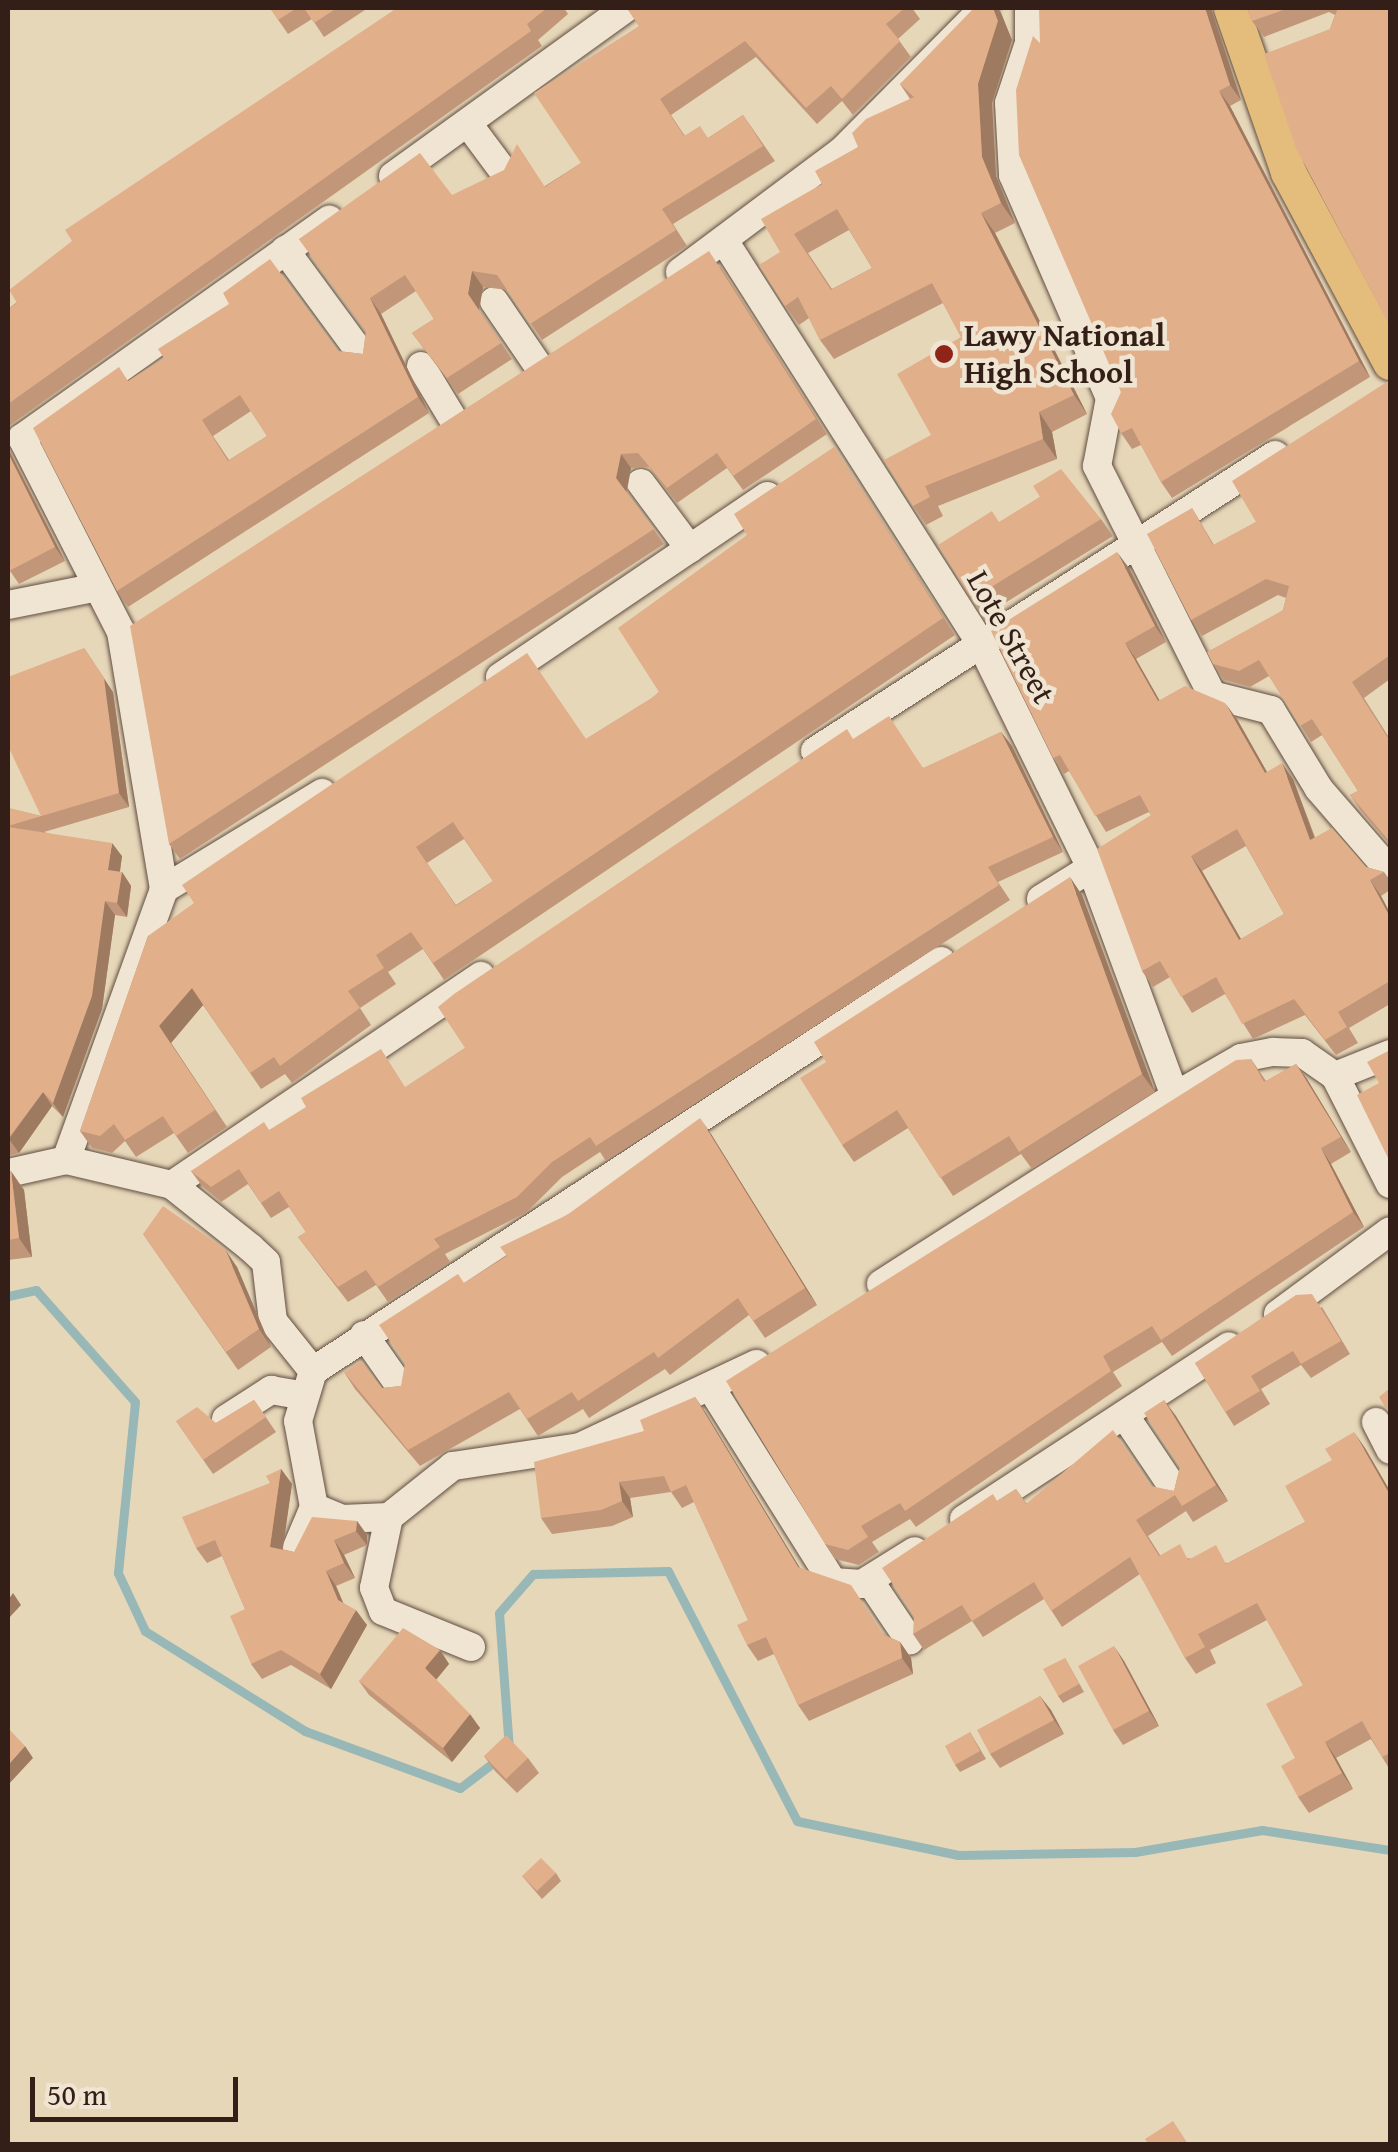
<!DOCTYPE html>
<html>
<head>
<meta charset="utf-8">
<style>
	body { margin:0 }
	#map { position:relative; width:1398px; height:2152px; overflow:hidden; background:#e7d7b9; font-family:"Gentium Book Plus",serif }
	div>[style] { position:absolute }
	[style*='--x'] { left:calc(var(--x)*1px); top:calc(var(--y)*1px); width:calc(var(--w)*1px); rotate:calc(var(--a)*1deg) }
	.stream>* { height:9px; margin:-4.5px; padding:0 4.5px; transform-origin:4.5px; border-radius:4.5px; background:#98b8b7 }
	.roads { filter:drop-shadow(0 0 2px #604d40) drop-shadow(0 0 2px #604d40) }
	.minor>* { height:28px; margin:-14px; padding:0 14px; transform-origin:14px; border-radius:14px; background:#efe5d2 }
	.major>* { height:35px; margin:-17.5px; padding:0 17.5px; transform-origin:17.5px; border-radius:17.5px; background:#e4bc7c }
	.wall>* { inset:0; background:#c29678 }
	.shaded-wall>* { inset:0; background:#9e7a61 }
	.building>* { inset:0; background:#e2af8b }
	.dots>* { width:28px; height:28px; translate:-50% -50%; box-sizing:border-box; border:5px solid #efe5d2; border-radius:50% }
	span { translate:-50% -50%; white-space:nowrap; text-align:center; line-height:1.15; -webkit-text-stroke:9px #efe5d2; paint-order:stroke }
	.poi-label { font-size:32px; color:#331f17; font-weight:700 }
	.left { translate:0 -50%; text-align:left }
	.street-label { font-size:32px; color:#331f17 }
	.frame { position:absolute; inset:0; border:10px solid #331f17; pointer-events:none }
	.scale { position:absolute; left:30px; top:2077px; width:208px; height:45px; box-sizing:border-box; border:5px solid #331f17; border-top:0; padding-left:12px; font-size:30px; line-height:35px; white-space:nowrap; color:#331f17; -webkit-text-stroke:8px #efe5d2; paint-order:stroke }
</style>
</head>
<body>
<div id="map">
	<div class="stream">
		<i style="--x:8;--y:1296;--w:29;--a:-12"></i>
		<i style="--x:36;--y:1290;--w:149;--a:48.5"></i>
		<i style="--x:135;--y:1402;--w:172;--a:95.7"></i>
		<i style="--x:118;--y:1573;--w:64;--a:65"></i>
		<i style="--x:145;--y:1631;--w:189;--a:32"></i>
		<i style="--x:305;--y:1731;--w:165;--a:20.2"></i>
		<i style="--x:460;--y:1788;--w:48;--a:-37.3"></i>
		<i style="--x:509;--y:1749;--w:136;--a:-94.2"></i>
		<i style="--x:499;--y:1613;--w:52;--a:-48.9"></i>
		<i style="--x:533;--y:1574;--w:135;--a:-1.3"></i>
		<i style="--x:668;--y:1571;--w:281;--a:62.7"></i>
		<i style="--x:797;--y:1821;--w:165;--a:11.9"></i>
		<i style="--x:958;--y:1855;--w:177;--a:-1"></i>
		<i style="--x:1135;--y:1852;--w:129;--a:-9.8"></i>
		<i style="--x:1262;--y:1830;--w:130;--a:8.9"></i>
	</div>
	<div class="roads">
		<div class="minor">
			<i style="--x:1029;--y:8;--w:35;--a:90"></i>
			<i style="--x:1029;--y:43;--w:63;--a:108.4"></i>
			<i style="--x:1009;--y:103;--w:72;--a:86.8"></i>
			<i style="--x:1013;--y:175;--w:243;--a:66.5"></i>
			<i style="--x:1110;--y:398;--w:69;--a:100.8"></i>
			<i style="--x:1097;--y:466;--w:256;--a:63.3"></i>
			<i style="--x:1212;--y:695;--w:61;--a:14.3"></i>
			<i style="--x:1271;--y:710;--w:92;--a:58.7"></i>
			<i style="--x:1319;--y:789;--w:108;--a:49.1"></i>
			<i style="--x:469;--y:125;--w:59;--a:53.3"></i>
			<i style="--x:393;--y:176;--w:287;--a:-35.8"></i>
			<i style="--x:725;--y:242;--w:472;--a:57.5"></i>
			<i style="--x:979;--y:640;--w:254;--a:63.8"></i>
			<i style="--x:1091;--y:868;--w:243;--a:69.8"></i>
			<i style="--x:285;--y:250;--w:132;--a:53.7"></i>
			<i style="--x:680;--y:272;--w:204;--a:-36.8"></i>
			<i style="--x:843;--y:150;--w:200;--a:-45.2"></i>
			<i style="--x:494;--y:301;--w:76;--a:55.7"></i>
			<i style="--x:421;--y:366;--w:62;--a:58.9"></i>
			<i style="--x:641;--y:483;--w:82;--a:53.4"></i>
			<i style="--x:8;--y:605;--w:87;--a:-11.3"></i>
			<i style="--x:500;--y:677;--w:323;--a:-34.1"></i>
			<i style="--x:815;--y:751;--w:547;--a:-32.76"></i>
			<i style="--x:164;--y:889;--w:185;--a:-31.3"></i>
			<i style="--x:1041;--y:899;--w:59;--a:-31.8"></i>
			<i style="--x:1335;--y:1076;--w:59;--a:-21.8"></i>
			<i style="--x:8;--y:1173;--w:59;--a:-12.6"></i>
			<i style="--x:172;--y:1185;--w:373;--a:-34.1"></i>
			<i style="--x:881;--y:1284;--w:349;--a:-32.6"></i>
			<i style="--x:1175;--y:1096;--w:76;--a:-29.9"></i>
			<i style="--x:1241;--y:1058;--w:33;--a:-11"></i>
			<i style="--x:1273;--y:1052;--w:29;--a:2"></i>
			<i style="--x:1302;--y:1053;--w:40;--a:34.9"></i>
			<i style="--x:1335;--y:1076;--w:121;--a:63"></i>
			<i style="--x:1278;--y:1314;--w:139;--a:-36.5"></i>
			<i style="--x:364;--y:1335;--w:66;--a:54.9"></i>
			<i style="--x:313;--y:1371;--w:64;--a:-128.7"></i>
			<i style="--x:273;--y:1321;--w:59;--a:-96.8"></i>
			<i style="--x:266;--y:1262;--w:21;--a:-137"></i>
			<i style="--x:251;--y:1248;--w:101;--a:-141.4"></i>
			<i style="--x:172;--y:1185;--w:109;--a:-166.7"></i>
			<i style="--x:66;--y:1160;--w:288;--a:-70.1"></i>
			<i style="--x:164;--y:889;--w:261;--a:-99.5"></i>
			<i style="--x:121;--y:632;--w:218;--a:-117"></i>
			<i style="--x:22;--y:438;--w:377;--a:-35.4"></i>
			<i style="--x:713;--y:1391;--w:226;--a:57.9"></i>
			<i style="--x:833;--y:1582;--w:29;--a:4"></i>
			<i style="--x:862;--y:1584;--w:62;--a:-31.9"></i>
			<i style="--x:1125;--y:1416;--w:92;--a:56.1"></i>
			<i style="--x:226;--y:1419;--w:54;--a:-32.8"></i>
			<i style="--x:271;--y:1390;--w:34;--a:10"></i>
			<i style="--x:1376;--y:1422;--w:31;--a:63"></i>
			<i style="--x:389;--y:1517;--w:47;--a:177.6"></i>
			<i style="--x:342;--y:1519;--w:30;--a:-157"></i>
			<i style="--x:314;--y:1507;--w:87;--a:-100.5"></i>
			<i style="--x:298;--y:1421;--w:52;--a:-73.3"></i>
			<i style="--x:313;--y:1371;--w:750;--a:-33.14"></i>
			<i style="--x:964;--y:1519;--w:316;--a:-33.1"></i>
			<i style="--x:295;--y:1552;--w:49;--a:-67.1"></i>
			<i style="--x:869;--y:1580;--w:73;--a:56.1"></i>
			<i style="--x:471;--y:1647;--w:95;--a:-157.8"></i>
			<i style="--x:383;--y:1611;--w:25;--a:-111"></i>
			<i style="--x:374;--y:1588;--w:73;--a:-78.1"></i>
			<i style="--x:389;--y:1517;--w:82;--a:-38.6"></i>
			<i style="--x:453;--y:1466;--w:128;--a:-8.5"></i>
			<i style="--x:580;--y:1447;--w:195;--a:-25.2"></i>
		</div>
		<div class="major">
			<i style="--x:1231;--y:8;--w:174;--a:70.8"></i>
			<i style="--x:1288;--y:172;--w:216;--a:61.8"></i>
		</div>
	</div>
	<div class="wall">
		<i style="clip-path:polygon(270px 8px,368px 8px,324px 37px,312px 19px,288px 34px)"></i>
		<i style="clip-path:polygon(397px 8px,564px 8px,568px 14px,538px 40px,542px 46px,9px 426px,8px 424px,8px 309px)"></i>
		<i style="clip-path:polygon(evenodd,627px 8px,912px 8px,920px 19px,898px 39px,911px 57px,853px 115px,842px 101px,817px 124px,756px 57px,671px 115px,685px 136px,708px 138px,743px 115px,775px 161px,673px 224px,687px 246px,542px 340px,508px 290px,483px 287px,479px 310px,512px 359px,458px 394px,412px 333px,434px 319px,416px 291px,381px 314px,429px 413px,128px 607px,117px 591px,129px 381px,338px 351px,363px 354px,366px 331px,299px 239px,452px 195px,545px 186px,581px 163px,639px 26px,627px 8px,251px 411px,267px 436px,229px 460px,213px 436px,251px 411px)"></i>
		<i style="clip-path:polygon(1211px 8px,1241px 100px,1230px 106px,1370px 377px,1172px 498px,1161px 482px,1141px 445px,1132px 449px,1121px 433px,1121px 392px,1040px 43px)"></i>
		<i style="clip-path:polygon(1247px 8px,1390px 8px,1330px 29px,1335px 15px,1329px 12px,1264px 37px,1252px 21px)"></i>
		<i style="clip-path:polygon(evenodd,1001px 13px,1012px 40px,992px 103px,996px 176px,1015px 223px,995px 233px,1087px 414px,1052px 432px,1057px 459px,938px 506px,943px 516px,926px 525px,913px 506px,931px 435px,961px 337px,943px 303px,834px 359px,820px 340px,809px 318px,799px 325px,785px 306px,780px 252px,858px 147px,910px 99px,900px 84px,1001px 13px,849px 230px,872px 268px,832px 289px,808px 253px,849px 230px)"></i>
		<i style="clip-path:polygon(720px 266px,827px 434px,743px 490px,727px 468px,677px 503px,649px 467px,631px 468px,627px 492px,664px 544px,180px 859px,169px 844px)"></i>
		<i style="clip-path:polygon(1390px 380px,1390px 679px,1364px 698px,1390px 739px,1390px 845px,1361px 811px,1350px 795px,1358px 791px,1322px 735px,1311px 742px,1269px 676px,1250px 687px,1224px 680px,1213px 664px,1283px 610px,1286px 598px,1278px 595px,1202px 636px,1191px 620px,1192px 508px,1214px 545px,1256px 522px)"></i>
		<i style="clip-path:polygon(evenodd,834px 447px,955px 635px,444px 980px,423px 949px,388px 972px,396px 984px,360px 1008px,371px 1025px,292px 1083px,285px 1074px,261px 1089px,203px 1005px,171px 1043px,227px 1127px,188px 1153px,174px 1133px,136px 1157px,125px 1141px,112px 1153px,92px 1148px,80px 1131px,148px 936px,586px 739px,652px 698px,659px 692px,747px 535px,834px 447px,464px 839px,493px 881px,456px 905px,427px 863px,464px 839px)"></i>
		<i style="clip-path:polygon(8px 448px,65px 561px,19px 584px,8px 568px)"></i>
		<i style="clip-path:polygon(1040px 497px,1101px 519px,1113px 536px,984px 616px,972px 599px,1000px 522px)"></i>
		<i style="clip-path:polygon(evenodd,1129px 568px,1166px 642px,1136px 659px,1159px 700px,1237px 719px,1267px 772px,1293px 779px,1315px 837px,1366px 867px,1384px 872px,1390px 880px,1390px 890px,1381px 896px,1390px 913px,1390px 1004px,1349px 1028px,1358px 1043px,1336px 1055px,1305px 1015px,1253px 1039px,1225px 994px,1192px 1013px,1170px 977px,1153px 987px,1142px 971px,1151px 815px,1149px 812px,1106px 832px,1069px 771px,1064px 774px,1053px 758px,1129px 568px,1246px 846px,1284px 914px,1241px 939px,1202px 871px,1246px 846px)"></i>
		<i style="clip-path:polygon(113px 692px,129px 807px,44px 832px,122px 856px,120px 872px,122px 872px,131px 886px,127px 917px,115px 915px,102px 1009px,63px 1117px,52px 1106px,19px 1153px,8px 1156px,8px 808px,41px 816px)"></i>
		<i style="clip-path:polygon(1001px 732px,1012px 746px,1063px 852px,998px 882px,1010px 900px,606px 1161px,600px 1152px,562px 1177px,527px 1212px,445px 1254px,450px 1262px,388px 1302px,376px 1285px,348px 1302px,298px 1237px,306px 1232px,289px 1207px,271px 1218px,248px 1184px,221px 1202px,202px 1186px,191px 1171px,269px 1130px,406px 1087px,465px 1048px,853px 739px,924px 768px)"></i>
		<i style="clip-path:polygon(1082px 895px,1155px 1092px,1032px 1169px,1021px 1154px,953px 1196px,908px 1128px,854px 1162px,842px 1145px)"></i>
		<i style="clip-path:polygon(1251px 1059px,1266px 1081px,1296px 1064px,1307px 1079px,1351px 1152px,1331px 1164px,1364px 1227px,1172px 1356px,1162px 1342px,1113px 1372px,1122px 1386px,916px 1527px,910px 1519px,872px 1542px,879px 1552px,859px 1565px,835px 1559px,825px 1544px)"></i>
		<i style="clip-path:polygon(711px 1134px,817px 1305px,765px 1338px,749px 1315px,670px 1375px,665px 1369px,589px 1418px,583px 1409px,538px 1436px,520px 1409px,420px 1466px,355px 1389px,344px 1372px,382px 1388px,401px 1386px,464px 1283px,567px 1215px)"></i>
		<i style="clip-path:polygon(8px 1172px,24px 1190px,32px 1257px,8px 1260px)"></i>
		<i style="clip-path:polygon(143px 1234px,237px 1267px,271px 1347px,238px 1370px)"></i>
		<i style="clip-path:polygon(1322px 1307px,1350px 1354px,1311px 1378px,1301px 1365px,1261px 1389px,1270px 1404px,1234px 1426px,1195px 1363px)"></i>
		<i style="clip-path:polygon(695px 1397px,800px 1568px,885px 1635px,900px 1642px,911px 1658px,913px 1674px,809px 1721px,798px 1705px,774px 1654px,758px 1661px,747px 1645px,748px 1620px,694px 1502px,682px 1508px,671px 1492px,630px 1498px,633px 1517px,612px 1526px,552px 1534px,541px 1518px,644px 1431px)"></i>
		<i style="clip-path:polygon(254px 1400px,276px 1432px,213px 1474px,176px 1421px,216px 1423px)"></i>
		<i style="clip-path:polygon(1164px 1400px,1228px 1501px,1193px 1522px,1186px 1511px,1148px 1536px,1160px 1555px,1228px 1563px,1305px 1522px,1365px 1448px,1390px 1491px,1390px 1770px,1371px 1739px,1336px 1758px,1353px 1789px,1309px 1813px,1298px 1797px,1295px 1758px,1303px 1685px,1267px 1620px,1210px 1650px,1216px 1663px,1196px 1674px,1185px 1658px,1140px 1574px,1062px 1627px,1044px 1599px,983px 1637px,972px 1621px,924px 1650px,913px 1634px,997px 1501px,1016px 1489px,1026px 1503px,1151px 1487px,1174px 1491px,1180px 1467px)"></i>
		<i style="clip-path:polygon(281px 1469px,292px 1484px,282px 1549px,294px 1552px,357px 1521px,367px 1535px,367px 1545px,344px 1555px,355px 1578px,336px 1586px,343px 1603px,367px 1625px,331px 1689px,291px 1665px,262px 1679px,251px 1664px,245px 1609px,222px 1556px,207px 1563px,196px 1548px,270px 1483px)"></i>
		<i style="clip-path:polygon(440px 1650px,449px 1664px,436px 1680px,480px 1728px,452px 1762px,369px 1695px,359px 1681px)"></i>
		<i style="clip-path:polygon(1065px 1658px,1084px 1692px,1063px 1703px,1058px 1696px)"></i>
		<i style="clip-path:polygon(1124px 1661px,1159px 1726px,1123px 1745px,1113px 1730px)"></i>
		<i style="clip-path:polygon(1040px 1696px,1064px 1734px,1000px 1768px,990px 1754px)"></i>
		<i style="clip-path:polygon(970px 1732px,986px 1759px,960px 1772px,955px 1765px)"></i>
		<i style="clip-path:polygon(484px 1756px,528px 1758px,539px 1773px,517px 1793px,495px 1771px)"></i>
		<i style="clip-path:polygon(556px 1873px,561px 1881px,542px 1899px,522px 1876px)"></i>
	</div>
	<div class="shaded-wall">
		<i style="clip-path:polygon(993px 8px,997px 8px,1001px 13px,1012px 40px,992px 103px,996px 176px,1015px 223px,1001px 203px,982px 157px,978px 84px)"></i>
		<i style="clip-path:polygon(1205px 8px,1211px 8px,1241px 100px,1230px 85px)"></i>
		<i style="clip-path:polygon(1219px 91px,1230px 106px,1370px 377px,1359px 361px)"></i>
		<i style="clip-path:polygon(981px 213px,995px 233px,1087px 414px,1074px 395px)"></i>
		<i style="clip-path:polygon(472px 271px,483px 287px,479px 310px,512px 359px,468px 294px)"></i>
		<i style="clip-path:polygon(370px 298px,381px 314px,429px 413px,418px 397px)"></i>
		<i style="clip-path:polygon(1039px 412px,1052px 432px,1057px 459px,1043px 439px)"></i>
		<i style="clip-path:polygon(8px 448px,65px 561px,55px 547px,8px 453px)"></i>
		<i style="clip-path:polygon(621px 454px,631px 468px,626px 493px,616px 478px)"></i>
		<i style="clip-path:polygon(1117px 552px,1129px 568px,1166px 642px,1155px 626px)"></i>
		<i style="clip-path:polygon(1125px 643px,1136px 659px,1169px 717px,1158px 701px)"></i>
		<i style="clip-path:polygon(84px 648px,113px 692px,129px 807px,119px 793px)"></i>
		<i style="clip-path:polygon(1225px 703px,1237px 719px,1276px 788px,1265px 773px)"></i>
		<i style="clip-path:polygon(1001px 732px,1012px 746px,1063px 852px,1053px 837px)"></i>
		<i style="clip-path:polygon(1282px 763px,1293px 779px,1321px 856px,1310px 840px)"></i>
		<i style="clip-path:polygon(112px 843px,122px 856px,118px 884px,108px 870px)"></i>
		<i style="clip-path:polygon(1191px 856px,1202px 871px,1250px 955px,1239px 940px)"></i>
		<i style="clip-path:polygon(122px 872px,131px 886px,127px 917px,117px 903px)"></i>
		<i style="clip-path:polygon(1070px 877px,1082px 895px,1155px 1092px,1142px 1074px)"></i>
		<i style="clip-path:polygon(1370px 880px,1381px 896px,1390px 913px,1390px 917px)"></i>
		<i style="clip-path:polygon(105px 901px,115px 915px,102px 1009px,63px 1117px,53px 1103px)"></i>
		<i style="clip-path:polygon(192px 988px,203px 1005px,171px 1043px,227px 1127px,159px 1026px)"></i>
		<i style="clip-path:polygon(1296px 1064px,1307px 1079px,1351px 1152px,1341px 1137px)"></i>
		<i style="clip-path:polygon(43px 1092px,52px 1106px,19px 1153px,9px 1139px)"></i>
		<i style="clip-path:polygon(700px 1118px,711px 1134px,817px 1305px,805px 1288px)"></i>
		<i style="clip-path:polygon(1321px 1148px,1331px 1164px,1364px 1227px,1353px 1212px)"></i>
		<i style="clip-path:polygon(11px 1171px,24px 1190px,32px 1257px,19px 1238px)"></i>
		<i style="clip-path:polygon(225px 1249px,237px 1267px,271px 1347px,259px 1329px)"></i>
		<i style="clip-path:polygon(695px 1397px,706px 1413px,809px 1583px,798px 1567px)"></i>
		<i style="clip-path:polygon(1164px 1400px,1176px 1416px,1228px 1501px,1216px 1485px)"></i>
		<i style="clip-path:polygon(1354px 1432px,1365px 1448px,1390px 1491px,1390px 1495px)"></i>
		<i style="clip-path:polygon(281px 1469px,292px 1484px,281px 1562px,270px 1547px)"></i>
		<i style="clip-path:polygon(619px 1482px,630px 1498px,633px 1517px,622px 1501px)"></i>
		<i style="clip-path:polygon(357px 1521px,367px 1535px,367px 1545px,356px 1531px)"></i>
		<i style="clip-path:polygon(334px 1540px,344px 1555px,355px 1578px,344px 1563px)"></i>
		<i style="clip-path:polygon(326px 1571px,336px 1586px,348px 1614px,338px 1600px)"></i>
		<i style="clip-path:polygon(13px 1593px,21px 1605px,8px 1619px,8px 1600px)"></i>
		<i style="clip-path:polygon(356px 1610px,367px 1625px,331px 1689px,320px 1674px)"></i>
		<i style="clip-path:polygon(900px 1642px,911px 1658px,913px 1674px,902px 1658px)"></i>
		<i style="clip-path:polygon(1114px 1646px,1124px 1661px,1159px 1726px,1149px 1711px)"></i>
		<i style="clip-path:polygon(440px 1650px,449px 1664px,434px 1682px,425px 1668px)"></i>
		<i style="clip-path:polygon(1040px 1696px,1051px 1710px,1064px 1734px,1054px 1720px)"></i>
		<i style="clip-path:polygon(470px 1714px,480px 1728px,452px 1762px,443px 1748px)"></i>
		<i style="clip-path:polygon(1325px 1742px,1336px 1758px,1353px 1789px,1342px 1773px)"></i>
		<i style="clip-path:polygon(25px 1746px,33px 1758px,8px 1785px,8px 1765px)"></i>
	</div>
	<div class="building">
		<i style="clip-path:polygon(270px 8px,297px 8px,278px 20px)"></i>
		<i style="clip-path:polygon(304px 8px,337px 8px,314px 23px)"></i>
		<i style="clip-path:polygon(397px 8px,547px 8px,527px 24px,531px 31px,8px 404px,8px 309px,17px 303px,9px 290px,72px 241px,65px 230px)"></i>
		<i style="clip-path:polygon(evenodd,627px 8px,905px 8px,886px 24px,900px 41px,842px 99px,831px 86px,806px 108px,745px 41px,660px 99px,684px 136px,700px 126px,708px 138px,743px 115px,763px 146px,662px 209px,676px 230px,530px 324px,497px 275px,472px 271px,468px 294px,501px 343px,447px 378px,412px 333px,434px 319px,405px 275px,370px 298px,418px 397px,117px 591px,33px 428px,119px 367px,128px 381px,164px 358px,158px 349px,229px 304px,223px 293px,270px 259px,338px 351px,363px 354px,366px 331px,299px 239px,420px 153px,452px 195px,504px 170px,517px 144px,545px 187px,581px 163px,534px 93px,639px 26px,627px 8px,240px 395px,267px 436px,228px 461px,202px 420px,240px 395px)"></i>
		<i style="clip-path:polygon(evenodd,974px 8px,993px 8px,998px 21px,978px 84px,982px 157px,1001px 203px,981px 213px,1074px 395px,1039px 412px,1043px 439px,925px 486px,930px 497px,913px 506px,884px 460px,931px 435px,897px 374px,961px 337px,932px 283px,820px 340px,798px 297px,785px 306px,759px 265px,780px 252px,761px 219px,822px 184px,815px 171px,858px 147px,852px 133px,866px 119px,914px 97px,900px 84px,974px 8px,837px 209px,872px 268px,831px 290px,794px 234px,837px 209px)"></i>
		<i style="clip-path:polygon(1039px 8px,1205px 8px,1230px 85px,1219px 91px,1359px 361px,1161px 482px,1132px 428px,1121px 433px,1111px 414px,1121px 392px,1019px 155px,1016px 90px,1033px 36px,1040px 43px)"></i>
		<i style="clip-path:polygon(1247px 8px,1289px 8px,1252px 21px)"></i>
		<i style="clip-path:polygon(1338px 8px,1390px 8px,1390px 326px,1296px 148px,1264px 54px,1330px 29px)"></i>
		<i style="clip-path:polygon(709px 251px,816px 419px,733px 476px,717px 453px,667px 488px,638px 453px,621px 454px,616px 478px,654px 529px,169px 844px,130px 626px)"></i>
		<i style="clip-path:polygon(1390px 380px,1390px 655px,1352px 682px,1390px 741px,1390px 842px,1350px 795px,1358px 791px,1312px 719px,1300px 726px,1259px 660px,1239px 671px,1213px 664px,1207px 652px,1283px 610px,1289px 586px,1266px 579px,1191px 620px,1147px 534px,1192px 508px,1213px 545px,1256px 522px,1232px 481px)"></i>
		<i style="clip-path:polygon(evenodd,834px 447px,943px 618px,433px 963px,411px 932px,376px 955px,384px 968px,348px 991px,360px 1008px,280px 1066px,274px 1057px,250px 1073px,192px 988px,159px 1026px,215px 1110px,176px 1136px,163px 1116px,125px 1140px,114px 1124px,100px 1136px,80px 1131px,148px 936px,194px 903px,182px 885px,527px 653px,586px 739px,652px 698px,659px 692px,618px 628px,747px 535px,734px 514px,834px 447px,453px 822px,493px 881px,456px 906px,416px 847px,453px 822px)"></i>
		<i style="clip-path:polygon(8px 453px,55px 547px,9px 571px,8px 568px)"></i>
		<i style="clip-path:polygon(1061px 469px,1101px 519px,972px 599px,938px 545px,992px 511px,999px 522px,1040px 497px,1033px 486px)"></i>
		<i style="clip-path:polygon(evenodd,1117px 552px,1155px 626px,1125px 643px,1158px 701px,1185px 686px,1225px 703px,1265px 773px,1282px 763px,1310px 840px,1332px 828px,1366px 867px,1384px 872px,1370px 880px,1390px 917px,1390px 981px,1338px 1012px,1347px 1027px,1325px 1040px,1294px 999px,1242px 1024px,1216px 977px,1181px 997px,1160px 961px,1142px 971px,1097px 849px,1151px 815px,1140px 795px,1095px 816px,1060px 755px,1053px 758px,991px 631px,1117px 552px,1237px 829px,1284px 914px,1239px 940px,1191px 856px,1237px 829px)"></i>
		<i style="clip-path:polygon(84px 648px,104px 678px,119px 793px,8px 826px,8px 808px,41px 816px,8px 746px,8px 677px)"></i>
		<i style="clip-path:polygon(889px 716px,923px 768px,1001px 732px,1053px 837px,988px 867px,999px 885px,596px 1146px,590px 1137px,552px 1162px,517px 1197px,434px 1239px,440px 1247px,378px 1287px,366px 1270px,338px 1287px,298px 1237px,306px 1232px,279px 1191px,261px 1203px,239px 1169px,211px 1187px,191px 1171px,264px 1122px,269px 1130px,306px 1107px,301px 1098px,381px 1049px,405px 1087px,465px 1048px,438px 1007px,454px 994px,847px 729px,853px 739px)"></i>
		<i style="clip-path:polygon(8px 827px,112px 843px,108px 870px,122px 872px,117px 903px,105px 901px,92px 996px,53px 1103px,43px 1092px,8px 1139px)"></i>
		<i style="clip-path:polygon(1070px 877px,1142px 1074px,1019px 1152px,1009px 1136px,940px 1178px,897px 1110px,842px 1145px,800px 1078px,826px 1062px,814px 1042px)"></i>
		<i style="clip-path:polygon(1390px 1050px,1390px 1162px,1357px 1095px,1379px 1083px,1367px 1062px)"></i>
		<i style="clip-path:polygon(1251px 1059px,1264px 1082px,1296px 1064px,1341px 1137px,1321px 1148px,1353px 1212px,1161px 1340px,1152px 1326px,1103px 1356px,1111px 1371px,905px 1511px,900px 1503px,861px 1526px,868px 1537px,848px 1550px,825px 1544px,726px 1381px,1236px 1060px)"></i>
		<i style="clip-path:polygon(700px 1118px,805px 1288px,753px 1321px,738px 1298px,658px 1358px,654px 1352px,578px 1401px,572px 1392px,527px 1419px,509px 1392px,408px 1450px,344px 1372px,361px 1361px,382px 1388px,401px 1386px,405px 1363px,379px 1325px,458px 1274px,464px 1283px,507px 1256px,500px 1247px,567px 1215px)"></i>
		<i style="clip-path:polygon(11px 1171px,19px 1238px,8px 1240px,8px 1172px)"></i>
		<i style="clip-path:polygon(163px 1206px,225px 1249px,259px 1329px,226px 1352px,143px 1234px)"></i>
		<i style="clip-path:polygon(1312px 1294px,1341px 1341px,1301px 1364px,1293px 1351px,1251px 1376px,1260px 1391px,1225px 1412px,1195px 1363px,1296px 1295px)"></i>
		<i style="clip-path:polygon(1390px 1388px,1390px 1415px,1379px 1397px)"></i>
		<i style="clip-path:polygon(695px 1397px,798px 1567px,851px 1585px,884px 1635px,900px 1642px,902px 1658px,798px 1705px,766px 1637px,747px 1645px,737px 1625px,748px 1620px,686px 1485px,671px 1492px,664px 1476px,619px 1482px,622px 1501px,601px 1510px,541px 1518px,534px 1462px,644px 1431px,640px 1420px)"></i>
		<i style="clip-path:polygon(254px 1400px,266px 1417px,203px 1460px,176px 1421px,197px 1407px,216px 1423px)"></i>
		<i style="clip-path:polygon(1164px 1400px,1216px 1485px,1182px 1506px,1175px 1495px,1136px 1520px,1159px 1556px,1180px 1544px,1188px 1560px,1216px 1545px,1226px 1564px,1305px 1522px,1285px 1486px,1332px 1460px,1325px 1449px,1354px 1432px,1390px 1495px,1390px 1753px,1382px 1757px,1362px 1721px,1325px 1742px,1342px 1773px,1298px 1797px,1281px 1766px,1295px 1758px,1266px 1704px,1303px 1685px,1257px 1603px,1198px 1634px,1205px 1647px,1185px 1658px,1130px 1557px,1051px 1611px,1034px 1582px,972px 1621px,962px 1605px,913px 1634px,914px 1616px,882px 1568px,993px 1494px,997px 1501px,1016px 1489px,1026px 1504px,1113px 1430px,1151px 1486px,1174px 1491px,1180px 1467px,1144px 1413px)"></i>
		<i style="clip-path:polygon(281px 1469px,270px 1547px,294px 1552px,312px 1517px,357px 1521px,356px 1531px,334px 1540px,344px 1563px,326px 1571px,338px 1600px,356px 1610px,320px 1674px,281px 1650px,251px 1664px,230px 1616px,245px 1609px,215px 1540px,196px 1548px,182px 1517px,270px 1483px,266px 1476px)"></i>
		<i style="clip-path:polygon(403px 1628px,440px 1650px,425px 1668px,470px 1714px,443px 1748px,359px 1681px)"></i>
		<i style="clip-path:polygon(1114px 1646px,1149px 1711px,1113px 1730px,1078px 1666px)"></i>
		<i style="clip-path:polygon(1065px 1658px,1079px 1684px,1058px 1696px,1043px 1669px)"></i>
		<i style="clip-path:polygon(1040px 1696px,1054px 1720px,990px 1754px,977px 1730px)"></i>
		<i style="clip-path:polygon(8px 1728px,25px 1746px,8px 1765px)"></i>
		<i style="clip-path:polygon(970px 1732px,980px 1751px,955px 1765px,945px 1746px)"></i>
		<i style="clip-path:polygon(506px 1735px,528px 1758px,506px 1779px,484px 1756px)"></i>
		<i style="clip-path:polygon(541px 1858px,556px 1873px,537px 1891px,522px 1876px)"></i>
		<i style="clip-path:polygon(1173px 2121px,1188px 2144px,1148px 2144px,1145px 2139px)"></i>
	</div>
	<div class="dots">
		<i style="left:944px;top:354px;background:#8f2418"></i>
	</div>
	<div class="poi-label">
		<span class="left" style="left:964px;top:354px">Lawy National<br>High School</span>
	</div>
	<div class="street-label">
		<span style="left:1011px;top:637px;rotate:61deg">Lote Street</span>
	</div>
	<div class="frame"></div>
	<div class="scale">50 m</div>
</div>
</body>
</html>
